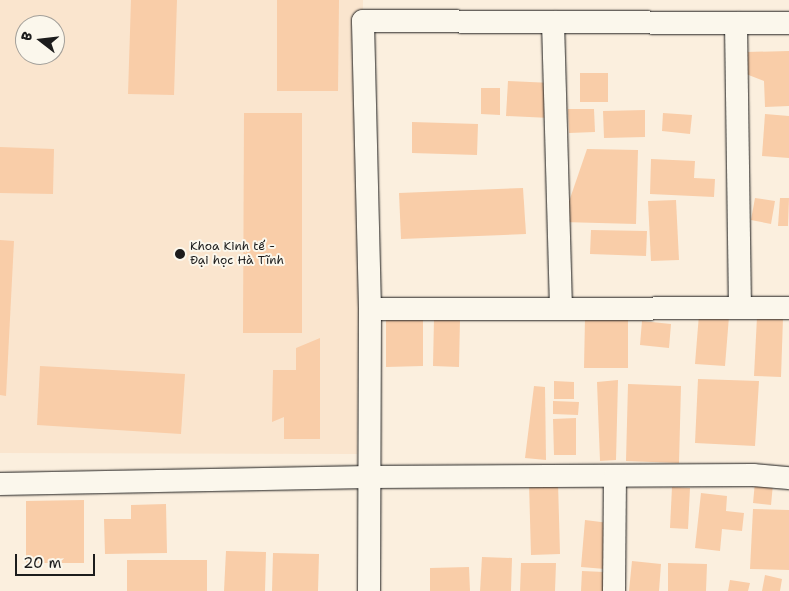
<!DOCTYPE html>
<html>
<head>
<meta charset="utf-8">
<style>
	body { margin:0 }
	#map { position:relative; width:789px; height:591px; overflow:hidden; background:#fbefde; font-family:"Shantell Sans",sans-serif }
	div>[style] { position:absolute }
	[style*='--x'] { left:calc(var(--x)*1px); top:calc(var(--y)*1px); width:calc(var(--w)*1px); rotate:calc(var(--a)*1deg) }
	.built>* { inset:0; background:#fae5ce }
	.building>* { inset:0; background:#f9cda8 }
	.roads { filter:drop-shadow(0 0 1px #1c1c1c) drop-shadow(0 0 1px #1c1c1c) }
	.minor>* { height:22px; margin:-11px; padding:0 11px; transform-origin:11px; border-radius:11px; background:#fbf7ec }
	.dots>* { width:14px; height:14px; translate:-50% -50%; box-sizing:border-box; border:2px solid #fbf7ec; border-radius:50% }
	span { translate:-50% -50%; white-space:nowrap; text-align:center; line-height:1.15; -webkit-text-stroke:4px #fbf7ec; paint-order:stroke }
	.poi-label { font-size:12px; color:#1c1c1c }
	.left { translate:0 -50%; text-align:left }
	.north { position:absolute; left:15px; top:15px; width:50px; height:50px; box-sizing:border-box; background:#fbf7ec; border:1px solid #a29f99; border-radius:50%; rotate:286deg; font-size:14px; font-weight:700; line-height:20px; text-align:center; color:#1c1c1c }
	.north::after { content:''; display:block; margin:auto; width:18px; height:22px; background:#1c1c1c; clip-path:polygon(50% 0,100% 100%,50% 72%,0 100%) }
	.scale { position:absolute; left:15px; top:554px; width:80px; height:22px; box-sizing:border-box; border:2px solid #1c1c1c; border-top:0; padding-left:6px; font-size:15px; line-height:18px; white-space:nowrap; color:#1c1c1c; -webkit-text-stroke:4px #fbf7ec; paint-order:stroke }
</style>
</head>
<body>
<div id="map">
	<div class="built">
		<i style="clip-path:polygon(evenodd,0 0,363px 0,357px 454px,0 453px,0 0,25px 25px,55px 25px,55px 55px,25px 55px,25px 25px)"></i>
	</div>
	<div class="building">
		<i style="clip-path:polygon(131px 0,177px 0,174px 95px,128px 94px)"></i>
		<i style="clip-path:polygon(277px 0,339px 0,338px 91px,277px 91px)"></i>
		<i style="clip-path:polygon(789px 51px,789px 106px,765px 107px,764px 81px,746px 74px,746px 52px)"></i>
		<i style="clip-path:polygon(580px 73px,608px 73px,608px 102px,580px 102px)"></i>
		<i style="clip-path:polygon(508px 81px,552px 83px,550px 118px,506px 116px)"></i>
		<i style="clip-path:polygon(481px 88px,500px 88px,500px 115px,481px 114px)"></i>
		<i style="clip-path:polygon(568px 109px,594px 109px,595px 132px,569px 133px)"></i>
		<i style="clip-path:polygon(645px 110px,645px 137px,604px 138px,603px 111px)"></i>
		<i style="clip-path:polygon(244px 113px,302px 113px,302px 333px,243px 333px)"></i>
		<i style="clip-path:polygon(663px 113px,692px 115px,690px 134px,662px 131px)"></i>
		<i style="clip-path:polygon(765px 114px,789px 116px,789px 158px,762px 156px)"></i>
		<i style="clip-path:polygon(412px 122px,478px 124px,477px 155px,412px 153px)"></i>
		<i style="clip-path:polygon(0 147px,54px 149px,53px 194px,0 193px)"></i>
		<i style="clip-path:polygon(587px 149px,638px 150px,636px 224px,562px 222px)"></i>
		<i style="clip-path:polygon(651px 159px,695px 161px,694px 178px,715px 179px,714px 197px,650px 194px)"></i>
		<i style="clip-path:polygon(523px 188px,526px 234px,401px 239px,399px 193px)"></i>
		<i style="clip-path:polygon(755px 198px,775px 201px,771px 224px,751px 220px)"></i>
		<i style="clip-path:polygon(780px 198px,789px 198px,788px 226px,778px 226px)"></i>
		<i style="clip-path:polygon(676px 200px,679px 260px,651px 261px,648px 201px)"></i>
		<i style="clip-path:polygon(591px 230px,647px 231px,646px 256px,590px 254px)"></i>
		<i style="clip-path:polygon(0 240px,14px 241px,6px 396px,0 395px)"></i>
		<i style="clip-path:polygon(700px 302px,730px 304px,725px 366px,695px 364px)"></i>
		<i style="clip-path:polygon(386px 316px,423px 316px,423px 366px,386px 367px)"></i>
		<i style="clip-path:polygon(757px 317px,783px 318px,781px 377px,754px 376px)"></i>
		<i style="clip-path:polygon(434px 318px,460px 319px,459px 367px,433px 366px)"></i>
		<i style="clip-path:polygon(585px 318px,628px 318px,628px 368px,584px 368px)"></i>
		<i style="clip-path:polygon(642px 321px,671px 324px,669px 348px,640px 345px)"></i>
		<i style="clip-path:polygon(320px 338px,320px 439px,284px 439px,284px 417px,272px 422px,273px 370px,296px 370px,296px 348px)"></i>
		<i style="clip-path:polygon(40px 366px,185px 374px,181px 434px,37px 425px)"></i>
		<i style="clip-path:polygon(698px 379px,759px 381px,755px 446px,695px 443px)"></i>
		<i style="clip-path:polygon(618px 380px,616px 460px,600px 461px,597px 382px)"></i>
		<i style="clip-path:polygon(554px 381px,574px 382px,574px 399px,554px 399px)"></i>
		<i style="clip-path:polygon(628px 384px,681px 386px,679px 463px,626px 461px)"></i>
		<i style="clip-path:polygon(534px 386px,545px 387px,546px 460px,525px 458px)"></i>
		<i style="clip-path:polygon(553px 401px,579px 402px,578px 415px,553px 414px)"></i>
		<i style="clip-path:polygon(576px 418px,576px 455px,554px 455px,553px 419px)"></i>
		<i style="clip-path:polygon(558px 482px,560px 554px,531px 555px,529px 483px)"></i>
		<i style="clip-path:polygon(755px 482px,773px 484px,771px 505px,753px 503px)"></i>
		<i style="clip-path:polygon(672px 487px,690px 488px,688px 529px,670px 528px)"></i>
		<i style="clip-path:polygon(701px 493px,727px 496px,726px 511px,744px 513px,742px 531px,722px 529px,720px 551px,695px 548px)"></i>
		<i style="clip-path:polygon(84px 500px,84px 563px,26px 563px,26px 501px)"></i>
		<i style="clip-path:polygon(166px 504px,167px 553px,105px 554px,104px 519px,131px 519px,131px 505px)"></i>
		<i style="clip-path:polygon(753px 509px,789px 510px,789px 570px,750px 569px)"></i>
		<i style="clip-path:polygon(585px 520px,609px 523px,605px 569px,581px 567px)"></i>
		<i style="clip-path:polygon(226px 551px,266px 552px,265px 591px,224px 591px)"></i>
		<i style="clip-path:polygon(273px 553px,319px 554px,318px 591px,272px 591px)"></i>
		<i style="clip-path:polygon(482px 557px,512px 558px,511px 591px,480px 591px)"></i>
		<i style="clip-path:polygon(127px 560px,207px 560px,207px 591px,127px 591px)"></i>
		<i style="clip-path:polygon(632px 561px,661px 564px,659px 591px,629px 591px)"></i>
		<i style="clip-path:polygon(521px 563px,556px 563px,555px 591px,520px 591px)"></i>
		<i style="clip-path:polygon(668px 563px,707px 564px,706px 591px,668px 591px)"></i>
		<i style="clip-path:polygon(469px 567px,470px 591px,430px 591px,430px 568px)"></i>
		<i style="clip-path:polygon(582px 571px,604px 572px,604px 591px,581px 591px)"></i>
		<i style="clip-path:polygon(765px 575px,782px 579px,780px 591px,762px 591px)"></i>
		<i style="clip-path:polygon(730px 580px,750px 583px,748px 591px,728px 591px)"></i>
	</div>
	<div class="roads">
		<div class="minor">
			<i style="--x:553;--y:22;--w:286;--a:88.4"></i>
			<i style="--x:736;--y:23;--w:285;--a:89.2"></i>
			<i style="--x:370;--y:309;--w:419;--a:-0.1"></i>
			<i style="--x:0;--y:484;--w:369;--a:-1.1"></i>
			<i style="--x:369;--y:477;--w:384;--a:-0.3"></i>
			<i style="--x:753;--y:475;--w:36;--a:5"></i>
			<i style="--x:369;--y:591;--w:282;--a:-89.8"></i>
			<i style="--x:370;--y:309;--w:288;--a:-91.4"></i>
			<i style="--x:363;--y:21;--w:426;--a:0.3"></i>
			<i style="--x:614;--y:591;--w:115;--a:-89.5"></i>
		</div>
	</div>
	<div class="dots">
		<i style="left:180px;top:254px;background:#1c1c1c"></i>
	</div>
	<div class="poi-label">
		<span class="left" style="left:190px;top:254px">Khoa Kinh tế -<br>Đại học Hà Tĩnh</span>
	</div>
	<div class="north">B</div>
	<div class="scale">20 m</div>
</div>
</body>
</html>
